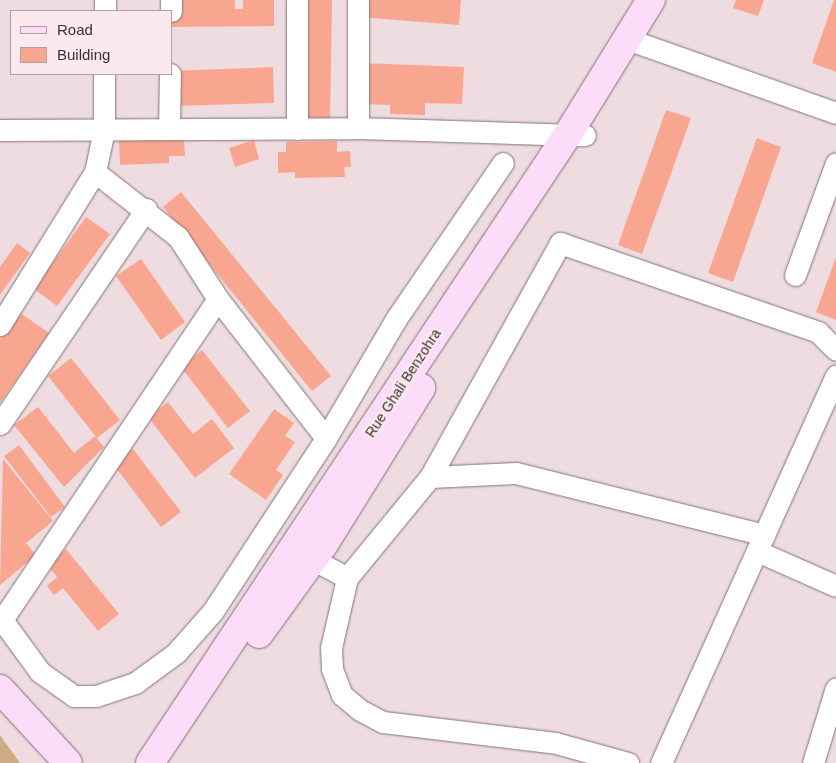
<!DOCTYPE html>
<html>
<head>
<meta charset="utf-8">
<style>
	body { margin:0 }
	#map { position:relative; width:836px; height:763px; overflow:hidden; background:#eedce0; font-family:Arial,sans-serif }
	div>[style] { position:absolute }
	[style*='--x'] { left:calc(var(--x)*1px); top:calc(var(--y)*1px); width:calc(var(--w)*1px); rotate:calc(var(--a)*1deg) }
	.green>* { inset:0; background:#cfac87 }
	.building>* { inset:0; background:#f9a690 }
	.roads { filter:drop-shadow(0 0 1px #827275) drop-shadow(0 0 1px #827275) }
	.street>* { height:21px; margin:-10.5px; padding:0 10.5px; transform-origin:10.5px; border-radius:10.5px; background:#fff }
	.secondary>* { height:28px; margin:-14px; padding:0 14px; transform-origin:14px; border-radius:14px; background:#fddcfa }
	span { translate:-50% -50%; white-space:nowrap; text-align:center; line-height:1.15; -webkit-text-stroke:5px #fce9ed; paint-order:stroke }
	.street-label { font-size:14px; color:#393233 }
	.legend { position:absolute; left:10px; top:10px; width:162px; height:65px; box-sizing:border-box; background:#fce9ed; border:1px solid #aea0a3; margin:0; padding:6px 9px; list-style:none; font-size:15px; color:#393233 }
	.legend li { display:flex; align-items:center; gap:10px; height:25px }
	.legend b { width:25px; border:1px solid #aea0a3 }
</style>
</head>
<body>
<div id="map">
	<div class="green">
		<i style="clip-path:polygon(0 735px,20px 763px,0 763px)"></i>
	</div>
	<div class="building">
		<i style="clip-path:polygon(171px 0,235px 0,235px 9px,243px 9px,243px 0,274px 0,274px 26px,171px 27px)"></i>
		<i style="clip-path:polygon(307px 0,332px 0,330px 124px,305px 124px)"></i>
		<i style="clip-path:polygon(360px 0,461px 0,459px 25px,359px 17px)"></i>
		<i style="clip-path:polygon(736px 0,764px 0,758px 16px,733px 8px)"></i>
		<i style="clip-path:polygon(834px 0,836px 0,836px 72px,812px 63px)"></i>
		<i style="clip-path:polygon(361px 63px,464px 67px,462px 104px,425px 103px,425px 115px,390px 114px,390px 105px,359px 104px)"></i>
		<i style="clip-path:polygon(273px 67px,274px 103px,172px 106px,171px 71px)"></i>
		<i style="clip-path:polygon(666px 110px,691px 118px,642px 254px,618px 245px)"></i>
		<i style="clip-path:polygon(184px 138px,185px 156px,169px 156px,169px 163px,120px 165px,119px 141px)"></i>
		<i style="clip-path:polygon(757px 138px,781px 147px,733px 282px,708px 273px)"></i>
		<i style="clip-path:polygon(254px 140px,259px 159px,235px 167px,229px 148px)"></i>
		<i style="clip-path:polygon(337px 141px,337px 152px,350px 151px,351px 167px,344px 167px,345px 177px,295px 178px,295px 172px,278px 173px,278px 152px,286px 152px,286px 142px)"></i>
		<i style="clip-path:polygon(181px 192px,331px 376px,312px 391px,163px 207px)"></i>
		<i style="clip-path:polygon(86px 217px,110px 234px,57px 306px,34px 289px)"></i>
		<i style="clip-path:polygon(17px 243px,30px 253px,0 295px,0 267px)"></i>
		<i style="clip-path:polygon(836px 257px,836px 320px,816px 312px)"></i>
		<i style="clip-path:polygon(141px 259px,185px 322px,161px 340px,116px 276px)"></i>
		<i style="clip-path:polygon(19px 312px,49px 333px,0 403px,0 339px)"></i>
		<i style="clip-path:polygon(202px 350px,250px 411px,228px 428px,181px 367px)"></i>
		<i style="clip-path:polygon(71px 358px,120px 420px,97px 438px,48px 376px)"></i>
		<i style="clip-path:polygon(168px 402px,193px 434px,212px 419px,234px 448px,195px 478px,148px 417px)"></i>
		<i style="clip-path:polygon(38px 407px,74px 453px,95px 436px,104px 447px,64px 487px,14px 425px)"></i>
		<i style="clip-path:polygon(274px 409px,294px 423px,285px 436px,295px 442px,276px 470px,283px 475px,266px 500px,229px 474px)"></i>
		<i style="clip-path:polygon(19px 445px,65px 507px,51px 517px,4px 456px)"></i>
		<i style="clip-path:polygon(133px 449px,181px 512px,161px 527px,113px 464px)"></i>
		<i style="clip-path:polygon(3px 459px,53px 521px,26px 543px,36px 555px,0 585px)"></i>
		<i style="clip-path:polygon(66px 549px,119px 614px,98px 631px,63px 588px,54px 595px,47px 586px,57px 577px,47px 565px)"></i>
	</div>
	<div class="roads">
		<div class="street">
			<i style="--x:105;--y:11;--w:11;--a:-90"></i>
			<i style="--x:171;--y:11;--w:11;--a:-90"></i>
			<i style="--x:630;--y:40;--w:219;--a:19.5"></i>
			<i style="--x:358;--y:128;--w:128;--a:-90"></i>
			<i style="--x:169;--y:129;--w:55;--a:-89"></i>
			<i style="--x:297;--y:129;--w:129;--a:-90"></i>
			<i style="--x:0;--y:130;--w:358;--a:-0.3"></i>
			<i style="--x:358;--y:128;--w:227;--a:1.8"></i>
			<i style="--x:95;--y:172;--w:105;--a:38.1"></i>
			<i style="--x:178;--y:237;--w:74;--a:57.2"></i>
			<i style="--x:218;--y:299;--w:176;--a:52.2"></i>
			<i style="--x:795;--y:275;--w:119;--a:-69.9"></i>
			<i style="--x:0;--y:325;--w:180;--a:-58.2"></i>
			<i style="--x:95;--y:172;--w:43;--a:-77.9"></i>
			<i style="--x:104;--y:130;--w:56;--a:-90"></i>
			<i style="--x:0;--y:424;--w:260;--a:-55.8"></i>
			<i style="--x:430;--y:477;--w:268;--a:-60.9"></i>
			<i style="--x:560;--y:243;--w:273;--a:19"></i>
			<i style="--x:818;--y:332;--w:25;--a:45"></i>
			<i style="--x:757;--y:551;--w:86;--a:23.9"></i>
			<i style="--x:312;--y:559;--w:40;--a:28"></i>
			<i style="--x:347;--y:578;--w:131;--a:-50.6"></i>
			<i style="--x:430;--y:477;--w:86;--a:-2.7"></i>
			<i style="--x:516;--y:473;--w:256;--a:14"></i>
			<i style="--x:347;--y:578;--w:72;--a:102.9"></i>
			<i style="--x:331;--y:648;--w:21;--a:87"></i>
			<i style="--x:332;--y:669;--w:28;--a:69"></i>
			<i style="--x:342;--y:695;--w:23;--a:40"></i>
			<i style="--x:360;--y:710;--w:26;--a:28"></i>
			<i style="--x:383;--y:722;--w:174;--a:6.9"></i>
			<i style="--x:556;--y:743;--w:75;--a:15.5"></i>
			<i style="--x:0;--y:617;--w:68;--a:54"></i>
			<i style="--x:40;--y:672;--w:42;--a:35.2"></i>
			<i style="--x:74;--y:696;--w:22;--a:0"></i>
			<i style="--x:96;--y:696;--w:41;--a:-18.4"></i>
			<i style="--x:135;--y:683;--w:51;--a:-36.2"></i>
			<i style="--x:176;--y:653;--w:56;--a:-48.6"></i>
			<i style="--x:213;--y:611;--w:207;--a:-56.8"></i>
			<i style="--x:326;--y:438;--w:138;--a:-59.5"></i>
			<i style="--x:396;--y:319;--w:189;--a:-55.6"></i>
			<i style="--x:2;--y:620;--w:387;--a:-56.1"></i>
			<i style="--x:661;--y:763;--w:425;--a:-65.7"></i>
			<i style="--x:813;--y:763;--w:78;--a:-73"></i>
		</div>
		<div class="secondary">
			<i style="--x:259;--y:634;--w:111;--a:-54.2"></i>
			<i style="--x:324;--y:544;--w:184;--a:-58.1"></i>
			<i style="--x:0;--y:689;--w:100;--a:47.4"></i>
			<i style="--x:150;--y:763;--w:759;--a:-56.39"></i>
			<i style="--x:570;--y:131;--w:154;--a:-58.3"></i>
		</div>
	</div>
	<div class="street-label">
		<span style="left:403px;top:383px;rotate:-57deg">Rue Ghali Benzohra</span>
	</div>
	<ul class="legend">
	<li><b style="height:6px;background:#fddcfa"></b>Road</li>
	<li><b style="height:14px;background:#f9a690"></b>Building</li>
	</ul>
</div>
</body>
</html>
